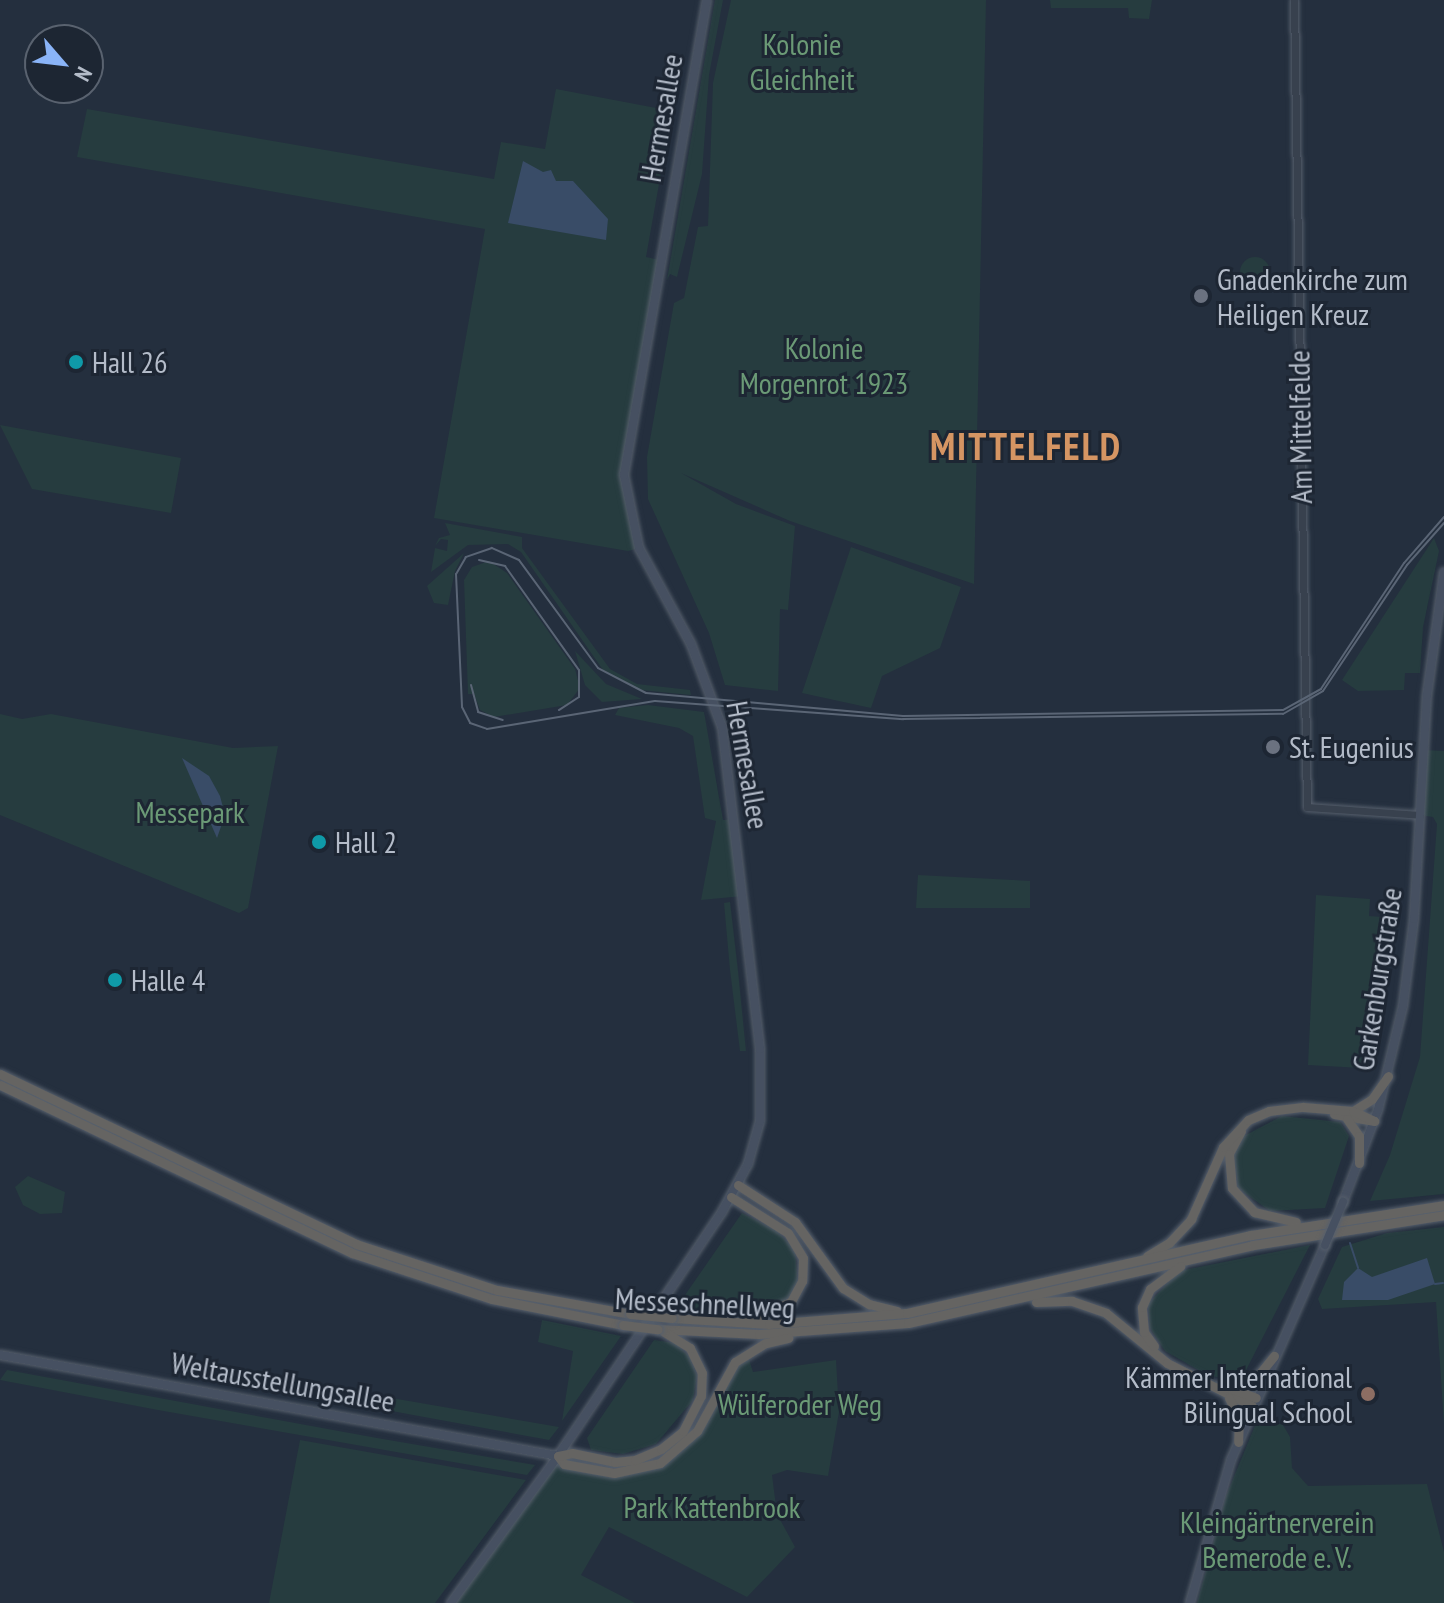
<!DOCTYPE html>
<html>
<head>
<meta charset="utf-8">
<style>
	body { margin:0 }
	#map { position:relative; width:1444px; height:1603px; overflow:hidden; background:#242f3e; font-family:"PT Sans Narrow",sans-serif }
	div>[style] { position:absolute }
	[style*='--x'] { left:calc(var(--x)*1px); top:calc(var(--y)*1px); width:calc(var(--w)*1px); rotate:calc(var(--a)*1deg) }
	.green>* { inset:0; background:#263c3f }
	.round { border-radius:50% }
	.water>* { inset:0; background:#394c67 }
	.stream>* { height:2px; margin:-1px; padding:0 1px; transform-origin:1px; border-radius:1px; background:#394c67 }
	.roads { filter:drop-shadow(0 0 2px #565f6c) drop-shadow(0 0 2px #565f6c) }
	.tertiary>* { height:7px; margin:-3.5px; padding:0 3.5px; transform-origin:3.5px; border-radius:3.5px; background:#38414e }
	.secondary>* { height:8px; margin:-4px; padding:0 4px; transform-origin:4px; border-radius:4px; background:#465061 }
	.trunk>* { height:9px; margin:-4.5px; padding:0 4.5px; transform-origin:4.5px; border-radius:4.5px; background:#656462 }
	.tram>* { height:2px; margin:-1px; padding:0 1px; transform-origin:1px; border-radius:1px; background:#5a6575 }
	.bridges { filter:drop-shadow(0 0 2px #565f6c) drop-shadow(0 0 2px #565f6c) }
	.secondary-bridge>* { height:8px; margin:-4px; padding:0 4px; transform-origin:4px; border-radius:4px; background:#465061 }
	.trunk-bridge>* { height:9px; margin:-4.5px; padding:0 4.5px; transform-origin:4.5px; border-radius:4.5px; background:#656462 }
	.dots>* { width:22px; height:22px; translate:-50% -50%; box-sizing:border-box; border:4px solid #1d2633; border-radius:50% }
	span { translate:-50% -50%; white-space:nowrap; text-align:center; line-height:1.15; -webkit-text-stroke:6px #1d2633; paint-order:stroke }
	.park-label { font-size:30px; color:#6b9a76 }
	.street-label { font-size:30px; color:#b4bcc9 }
	.poi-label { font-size:30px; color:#b4bcc9 }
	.left { translate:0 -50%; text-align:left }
	.right { translate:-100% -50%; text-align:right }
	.district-label { font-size:38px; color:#d59563; font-weight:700; letter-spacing:2px }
	.north { position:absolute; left:24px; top:24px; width:80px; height:80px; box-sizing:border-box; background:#1d2633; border:2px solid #59626f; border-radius:50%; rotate:118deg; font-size:22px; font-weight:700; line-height:32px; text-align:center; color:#b4bcc9 }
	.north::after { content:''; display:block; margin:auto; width:28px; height:36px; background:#8ab4f8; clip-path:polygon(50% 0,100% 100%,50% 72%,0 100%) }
</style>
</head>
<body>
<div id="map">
	<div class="green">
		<i style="clip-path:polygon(715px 0,723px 0,709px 75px,702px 174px,677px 277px,670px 274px,667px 280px)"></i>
		<i style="clip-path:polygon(731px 0,986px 0,974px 584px,790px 521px,681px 473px,736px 504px,795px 526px,788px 610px,780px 609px,778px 691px,725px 685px,709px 633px,648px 499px,647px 457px,674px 303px,684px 298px,698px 227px,708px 226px,713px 83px)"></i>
		<i style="clip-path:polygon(1050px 0,1152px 0,1149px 19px,1129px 18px,1128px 8px,1051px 8px)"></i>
		<i style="clip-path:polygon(556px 89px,672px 111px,646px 257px,660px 260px,624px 475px,639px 548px,628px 551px,434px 518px,485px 229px,77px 157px,87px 109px,494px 179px,501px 142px,545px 149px)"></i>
		<i class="round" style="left:1240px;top:257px;width:30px;height:30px"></i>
		<i style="clip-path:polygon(0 425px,181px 458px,171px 513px,32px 489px)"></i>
		<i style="clip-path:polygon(445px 523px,522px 537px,522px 548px,610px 669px,637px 684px,690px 690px,691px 695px,641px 690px,603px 670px,521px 552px,508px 544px,468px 545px,431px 572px,435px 548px,447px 551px,448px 540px,441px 539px,435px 546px,439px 538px,450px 535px)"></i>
		<i style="clip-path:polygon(1434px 538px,1439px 551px,1423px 627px,1420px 673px,1405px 673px,1404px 690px,1358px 691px,1342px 680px)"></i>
		<i style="clip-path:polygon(851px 547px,961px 587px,940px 648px,882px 676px,871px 708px,802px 693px)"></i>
		<i style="clip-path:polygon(464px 553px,455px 571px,448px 605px,434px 603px,427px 586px)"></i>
		<i style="clip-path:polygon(489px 561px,507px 573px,575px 669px,580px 688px,567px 705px,494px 717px,480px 710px,474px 694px,468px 694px,464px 580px,472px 567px)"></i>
		<i style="clip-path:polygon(575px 651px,606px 684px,642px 699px,602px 702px,585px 685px)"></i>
		<i style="clip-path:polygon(648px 705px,704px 712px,723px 820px,735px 819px,743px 896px,701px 900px,716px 821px,705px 818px,693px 736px,679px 728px,615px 715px,619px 708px)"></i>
		<i style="clip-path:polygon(0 714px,22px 719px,51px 714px,233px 748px,278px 746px,248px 908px,239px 913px,0 815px)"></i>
		<i style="clip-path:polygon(1423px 750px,1444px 751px,1444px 1194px,1370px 1201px,1390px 1155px,1420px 1057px,1437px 824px,1433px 817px,1420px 815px)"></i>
		<i style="clip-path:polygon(918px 875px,1030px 881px,1030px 908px,916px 908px)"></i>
		<i style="clip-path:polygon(1316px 895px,1370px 899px,1369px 916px,1396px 918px,1382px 1001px,1361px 1068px,1308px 1065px)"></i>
		<i style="clip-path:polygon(730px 902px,738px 971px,746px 1051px,740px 1051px,730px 970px,724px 903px)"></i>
		<i style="clip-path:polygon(1282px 1116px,1340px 1122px,1349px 1136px,1325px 1208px,1270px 1211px,1238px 1188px,1234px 1155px,1244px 1136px)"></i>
		<i style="clip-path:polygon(28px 1176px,65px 1192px,62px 1213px,40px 1214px,23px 1205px,15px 1187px)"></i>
		<i style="clip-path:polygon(742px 1213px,777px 1231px,795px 1250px,798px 1284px,785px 1303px,758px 1314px,676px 1308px)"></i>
		<i style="clip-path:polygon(1444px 1227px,1444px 1425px,1436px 1302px,1322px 1309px,1318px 1299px,1342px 1247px,1387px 1233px)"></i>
		<i style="clip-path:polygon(1310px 1245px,1241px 1380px,1209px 1376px,1165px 1351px,1150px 1328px,1148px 1304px,1179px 1271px)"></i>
		<i style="clip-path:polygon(542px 1320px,621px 1336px,562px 1421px,573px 1351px,538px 1342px)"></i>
		<i style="clip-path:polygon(654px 1340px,675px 1343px,690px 1357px,697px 1376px,693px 1400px,656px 1444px,623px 1454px,591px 1450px,587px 1438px)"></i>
		<i style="clip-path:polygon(747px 1353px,753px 1372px,836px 1360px,839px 1412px,828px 1476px,787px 1470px,772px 1475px,777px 1514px,795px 1547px,747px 1597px,609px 1527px,581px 1575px,635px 1603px,451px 1603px,558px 1456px,564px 1464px,605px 1472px,652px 1467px,692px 1439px,717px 1388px)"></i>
		<i style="clip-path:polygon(7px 1370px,377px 1438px,535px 1465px,527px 1475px,158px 1410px,0 1380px)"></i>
		<i style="clip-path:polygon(275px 1375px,380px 1396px,559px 1427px,549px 1440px,239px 1383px,240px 1376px,273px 1383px)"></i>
		<i style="clip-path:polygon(1259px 1416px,1283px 1425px,1290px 1437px,1292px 1468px,1308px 1486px,1427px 1484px,1444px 1552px,1444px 1603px,1197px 1603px,1226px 1496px)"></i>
		<i style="clip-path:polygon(300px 1440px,526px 1480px,435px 1603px,269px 1603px)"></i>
	</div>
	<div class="water">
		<i style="clip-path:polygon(523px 161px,543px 172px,551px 170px,556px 181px,573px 181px,608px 219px,606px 240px,508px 223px)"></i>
		<i style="clip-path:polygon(182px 758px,209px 776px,220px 796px,225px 815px,217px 838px)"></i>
		<i style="clip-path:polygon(1427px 1258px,1435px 1284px,1388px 1300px,1342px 1300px,1344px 1282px,1358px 1268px,1372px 1277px)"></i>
	</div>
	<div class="stream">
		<i style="--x:1350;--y:1243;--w:26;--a:72"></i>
		<i style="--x:1435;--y:1284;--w:8;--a:-7"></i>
	</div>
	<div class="roads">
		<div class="tertiary">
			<i style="--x:1294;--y:0;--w:807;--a:89.08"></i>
			<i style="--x:1307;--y:807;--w:113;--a:4"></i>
		</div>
		<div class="secondary">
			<i style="--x:1343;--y:1202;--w:98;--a:-69.2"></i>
			<i style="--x:1378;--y:1110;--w:107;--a:-76.5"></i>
			<i style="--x:1403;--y:1006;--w:88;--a:-82.8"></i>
			<i style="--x:1414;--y:919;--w:224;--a:-86.7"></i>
			<i style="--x:1427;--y:695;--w:124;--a:-82.1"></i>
			<i style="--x:0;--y:1355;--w:567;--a:10.26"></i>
			<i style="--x:451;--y:1603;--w:182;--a:-53.9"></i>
			<i style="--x:558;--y:1456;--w:294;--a:-56.1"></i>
			<i style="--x:722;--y:1212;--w:55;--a:-61.6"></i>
			<i style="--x:748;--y:1164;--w:45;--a:-74.4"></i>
			<i style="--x:760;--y:1121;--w:72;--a:-90"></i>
			<i style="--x:760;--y:1049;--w:324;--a:-96.7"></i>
			<i style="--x:722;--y:727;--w:89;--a:-110.5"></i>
			<i style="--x:691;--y:644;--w:109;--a:-118.4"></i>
			<i style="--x:639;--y:548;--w:75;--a:-101.6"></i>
			<i style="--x:624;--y:475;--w:482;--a:-80.1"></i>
			<i style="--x:1190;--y:1603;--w:149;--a:-74"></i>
			<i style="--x:1231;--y:1460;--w:235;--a:-66.4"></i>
		</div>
		<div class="trunk">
			<i style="--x:0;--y:1074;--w:395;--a:25.5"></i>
			<i style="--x:356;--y:1244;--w:148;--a:18.1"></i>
			<i style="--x:497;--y:1290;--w:135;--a:10.2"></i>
			<i style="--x:0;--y:1085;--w:390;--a:25.5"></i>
			<i style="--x:352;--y:1253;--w:147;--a:18.2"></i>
			<i style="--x:492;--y:1299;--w:134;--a:11.2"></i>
			<i style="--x:1353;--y:1111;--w:22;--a:-32"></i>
			<i style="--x:1372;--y:1099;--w:28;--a:-55"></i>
			<i style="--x:1334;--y:1114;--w:41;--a:9.9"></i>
			<i style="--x:1347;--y:1119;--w:21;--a:55"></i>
			<i style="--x:1359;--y:1136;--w:27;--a:90"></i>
			<i style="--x:1241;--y:1131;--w:26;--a:118"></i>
			<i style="--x:1229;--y:1154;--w:34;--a:85"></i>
			<i style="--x:1232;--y:1188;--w:33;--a:47"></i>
			<i style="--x:1254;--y:1212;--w:43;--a:13.4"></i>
			<i style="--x:738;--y:1185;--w:68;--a:33"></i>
			<i style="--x:795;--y:1222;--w:82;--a:54"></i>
			<i style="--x:843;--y:1288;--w:31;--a:32"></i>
			<i style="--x:869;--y:1304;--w:29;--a:14"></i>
			<i style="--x:731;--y:1197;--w:67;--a:32.3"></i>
			<i style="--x:788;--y:1233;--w:29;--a:59"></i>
			<i style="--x:803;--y:1258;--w:23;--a:92"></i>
			<i style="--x:802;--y:1281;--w:24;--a:118"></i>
			<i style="--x:791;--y:1302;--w:48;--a:157.8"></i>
			<i style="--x:1147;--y:1256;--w:26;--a:-31"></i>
			<i style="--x:1169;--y:1243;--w:33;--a:-47"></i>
			<i style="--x:1191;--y:1219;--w:79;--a:-66"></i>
			<i style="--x:1223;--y:1147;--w:37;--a:-47"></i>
			<i style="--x:1248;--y:1120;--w:23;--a:-23"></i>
			<i style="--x:1269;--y:1111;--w:34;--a:-7"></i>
			<i style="--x:1303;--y:1107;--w:50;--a:4.6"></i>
			<i style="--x:1353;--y:1111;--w:23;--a:25"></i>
			<i style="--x:1036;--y:1302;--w:36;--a:-2"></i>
			<i style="--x:1072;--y:1301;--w:36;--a:19"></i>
			<i style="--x:1106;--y:1313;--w:79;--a:39.3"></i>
			<i style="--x:1167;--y:1363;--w:95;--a:26.8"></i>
			<i style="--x:672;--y:1318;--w:97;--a:3.5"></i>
			<i style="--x:769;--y:1324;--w:138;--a:-4.6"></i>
			<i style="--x:907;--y:1313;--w:353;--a:-12.8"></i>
			<i style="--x:1251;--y:1235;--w:195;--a:-8.8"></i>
			<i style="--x:658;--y:1329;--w:101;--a:2.8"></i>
			<i style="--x:759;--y:1334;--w:149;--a:-4.2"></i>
			<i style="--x:908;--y:1323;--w:354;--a:-12.7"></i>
			<i style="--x:1253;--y:1245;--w:193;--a:-8.9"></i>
			<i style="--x:1154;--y:1346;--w:17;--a:-126"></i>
			<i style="--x:1144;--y:1332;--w:25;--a:-95"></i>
			<i style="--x:1142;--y:1307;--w:20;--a:-66"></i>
			<i style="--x:1150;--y:1289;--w:38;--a:-37"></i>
			<i style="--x:1221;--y:1385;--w:37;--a:20"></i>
			<i style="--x:1231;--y:1387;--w:21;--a:-11"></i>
			<i style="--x:1252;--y:1383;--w:35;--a:-51"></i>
			<i style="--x:1229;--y:1398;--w:22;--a:63"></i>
			<i style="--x:1239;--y:1418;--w:24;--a:92"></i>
			<i style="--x:558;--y:1456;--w:10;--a:53"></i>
			<i style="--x:564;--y:1464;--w:51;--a:10.2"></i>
			<i style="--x:614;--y:1473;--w:47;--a:-12.3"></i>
			<i style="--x:660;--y:1463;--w:49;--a:-40.9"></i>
			<i style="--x:697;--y:1431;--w:79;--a:-61.2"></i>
			<i style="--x:735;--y:1362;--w:36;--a:-32"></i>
			<i style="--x:766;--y:1343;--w:23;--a:-13"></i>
			<i style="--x:558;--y:1456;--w:14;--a:-12"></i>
			<i style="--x:572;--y:1453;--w:44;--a:11.8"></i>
			<i style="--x:615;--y:1462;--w:20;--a:-6"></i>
			<i style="--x:635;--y:1460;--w:28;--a:-23"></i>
			<i style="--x:661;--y:1449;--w:28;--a:-39"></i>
			<i style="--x:683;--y:1431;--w:39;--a:-63"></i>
			<i style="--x:701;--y:1396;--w:23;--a:-88"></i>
			<i style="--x:702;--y:1373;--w:28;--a:-116"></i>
			<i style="--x:690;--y:1348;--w:31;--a:-148"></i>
		</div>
	</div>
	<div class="tram">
		<i style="--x:1444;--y:517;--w:61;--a:131"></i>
		<i style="--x:1404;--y:563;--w:151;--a:123.4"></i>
		<i style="--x:1321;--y:689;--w:43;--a:151.1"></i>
		<i style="--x:1283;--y:710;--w:380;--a:179.1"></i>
		<i style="--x:903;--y:716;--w:258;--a:-174.9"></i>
		<i style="--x:646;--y:693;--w:54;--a:-152.5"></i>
		<i style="--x:598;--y:668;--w:134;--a:-126.2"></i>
		<i style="--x:519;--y:560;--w:30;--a:-156"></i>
		<i style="--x:492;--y:548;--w:28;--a:161"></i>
		<i style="--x:466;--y:557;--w:20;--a:120"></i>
		<i style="--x:456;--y:574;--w:133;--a:87.4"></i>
		<i style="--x:462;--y:707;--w:18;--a:63"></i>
		<i style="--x:470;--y:723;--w:18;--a:19"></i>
		<i style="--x:487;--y:729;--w:170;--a:-9.5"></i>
		<i style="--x:655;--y:701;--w:249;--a:4.2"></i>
		<i style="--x:903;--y:719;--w:380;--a:-0.8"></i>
		<i style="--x:1283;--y:714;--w:46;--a:-29.9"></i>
		<i style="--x:1323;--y:691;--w:151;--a:-56.3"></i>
		<i style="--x:1407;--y:565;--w:56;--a:-48.6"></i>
		<i style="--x:479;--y:560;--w:27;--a:13"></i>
		<i style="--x:505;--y:566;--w:128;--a:54.6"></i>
		<i style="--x:579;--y:670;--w:27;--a:90"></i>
		<i style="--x:579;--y:697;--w:24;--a:147"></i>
		<i style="--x:471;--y:685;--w:28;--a:75"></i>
		<i style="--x:478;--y:712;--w:26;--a:18"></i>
	</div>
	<div class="bridges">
		<div class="secondary-bridge">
			<i style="--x:1325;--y:1245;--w:47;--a:-67.3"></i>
		</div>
		<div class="trunk-bridge">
			<i style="--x:630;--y:1314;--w:42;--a:5.4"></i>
			<i style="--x:623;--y:1325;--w:35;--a:7"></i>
		</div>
	</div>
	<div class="dots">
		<i style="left:1201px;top:296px;background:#6b7280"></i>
		<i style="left:76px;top:362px;background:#0f9aa8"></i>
		<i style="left:1273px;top:747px;background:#6b7280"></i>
		<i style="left:319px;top:842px;background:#0f9aa8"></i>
		<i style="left:115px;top:980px;background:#0f9aa8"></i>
		<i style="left:1368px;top:1394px;background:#8d6e63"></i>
	</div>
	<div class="park-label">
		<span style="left:802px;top:61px">Kolonie<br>Gleichheit</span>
		<span style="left:824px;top:365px">Kolonie<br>Morgenrot 1923</span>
		<span style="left:190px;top:812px">Messepark</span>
		<span style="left:800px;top:1404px">Wülferoder Weg</span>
		<span style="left:712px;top:1507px">Park Kattenbrook</span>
		<span style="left:1277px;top:1539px">Kleingärtnerverein<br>Bemerode e. V.</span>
	</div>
	<div class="street-label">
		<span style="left:661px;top:118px;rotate:-80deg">Hermesallee</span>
		<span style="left:1300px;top:427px;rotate:-91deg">Am Mittelfelde</span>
		<span style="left:748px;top:765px;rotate:80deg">Hermesallee</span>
		<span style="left:1377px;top:979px;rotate:-81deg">Garkenburgstraße</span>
		<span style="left:705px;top:1303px;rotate:3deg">Messeschnellweg</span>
		<span style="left:283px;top:1382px;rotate:10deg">Weltausstellungsallee</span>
	</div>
	<div class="poi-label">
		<span class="left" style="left:1217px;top:296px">Gnadenkirche zum<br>Heiligen Kreuz</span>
		<span class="left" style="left:92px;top:362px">Hall 26</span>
		<span class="left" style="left:1289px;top:747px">St. Eugenius</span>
		<span class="left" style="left:335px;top:842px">Hall 2</span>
		<span class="left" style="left:131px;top:980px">Halle 4</span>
		<span class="right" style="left:1352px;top:1394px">Kämmer International<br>Bilingual School</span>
	</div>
	<div class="district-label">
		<span style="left:1026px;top:446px">MITTELFELD</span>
	</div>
	<div class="north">N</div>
</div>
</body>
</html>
